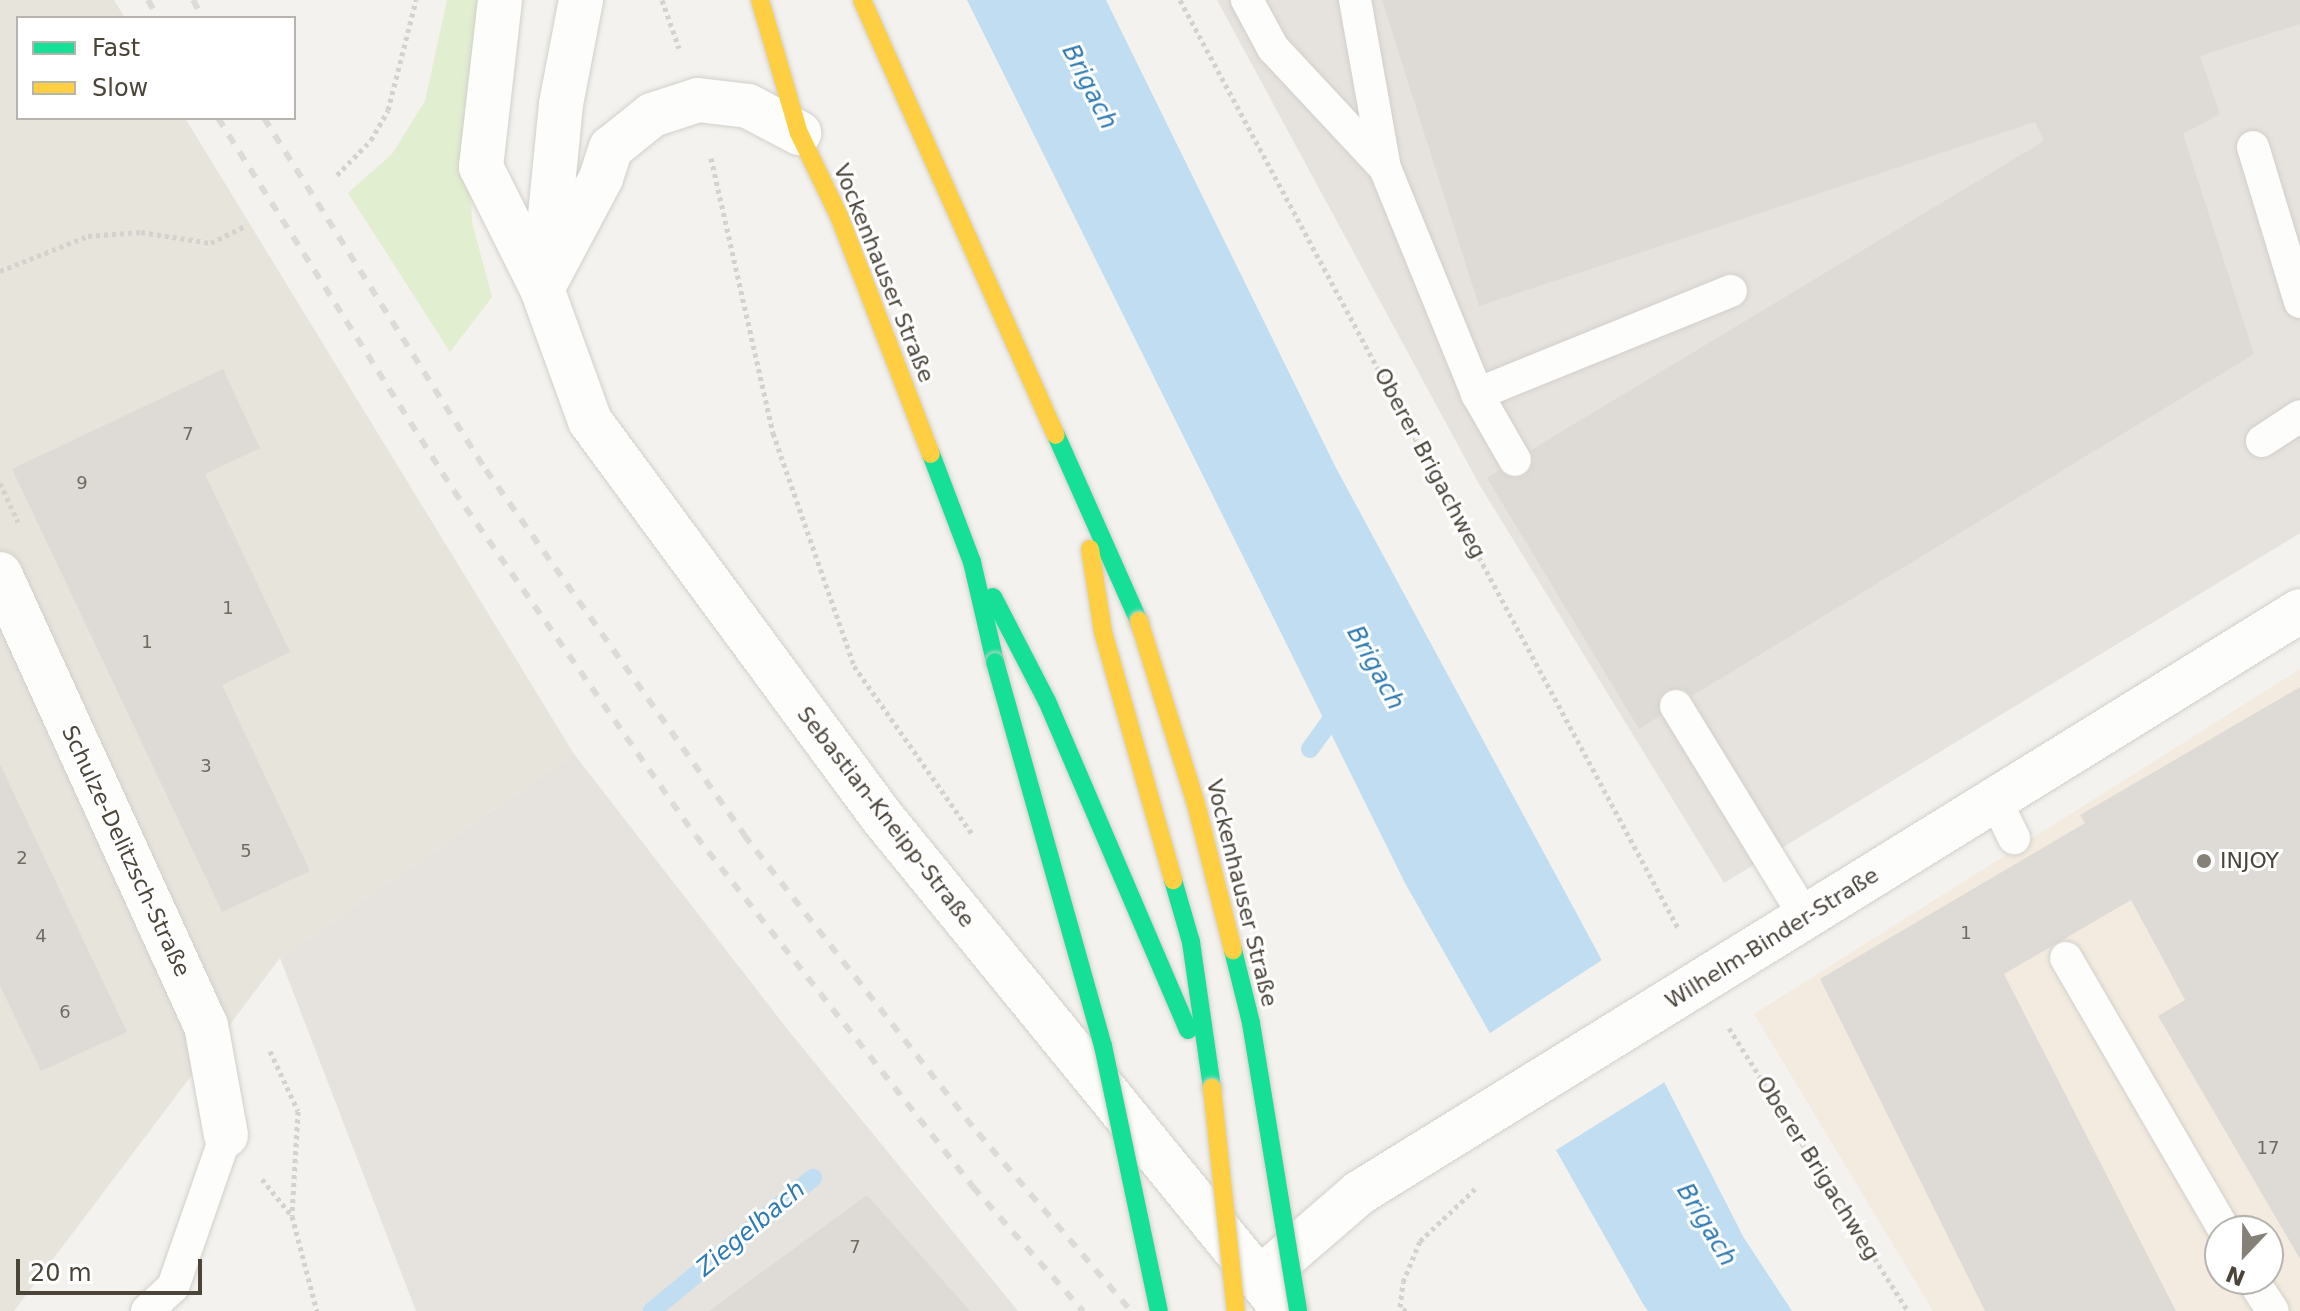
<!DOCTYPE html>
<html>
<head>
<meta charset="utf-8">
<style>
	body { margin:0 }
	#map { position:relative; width:2300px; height:1311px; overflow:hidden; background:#f4f2ee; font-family:"DejaVu Sans",sans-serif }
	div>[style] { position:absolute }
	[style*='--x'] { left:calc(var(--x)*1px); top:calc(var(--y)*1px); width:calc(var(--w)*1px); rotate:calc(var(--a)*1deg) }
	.residential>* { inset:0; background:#e7e4dc }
	.commercial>* { inset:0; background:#f3ebdf }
	.industrial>* { inset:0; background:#e6e2de }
	.green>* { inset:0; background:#e1eecf }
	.parking>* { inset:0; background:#e6e3df }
	.water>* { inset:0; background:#c0ddf1 }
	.pier>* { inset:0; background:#f4f2ee }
	.stream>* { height:18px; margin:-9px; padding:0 9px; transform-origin:9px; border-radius:9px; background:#c0ddf1 }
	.building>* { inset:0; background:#dedbd6 }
	.path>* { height:5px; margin-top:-2.5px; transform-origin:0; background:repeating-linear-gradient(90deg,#d3d2cc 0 4px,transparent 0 8px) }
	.roads { filter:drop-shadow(0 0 2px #d2d0cb) drop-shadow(0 0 2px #d2d0cb) }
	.lane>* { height:32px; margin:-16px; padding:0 16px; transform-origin:16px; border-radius:16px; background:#fdfdfc }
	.street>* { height:44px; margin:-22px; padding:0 22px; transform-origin:22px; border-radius:22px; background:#fdfdfc }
	.fast>* { height:18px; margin:-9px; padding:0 9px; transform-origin:9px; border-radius:9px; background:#16e098 }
	.slow>* { height:18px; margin:-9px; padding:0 9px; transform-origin:9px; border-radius:9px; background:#ffcf43 }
	.rail>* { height:6px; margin-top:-3px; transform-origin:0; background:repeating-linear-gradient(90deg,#dbdbda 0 10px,transparent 0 20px) }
	.bridges { filter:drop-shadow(0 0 2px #d3cfc5) drop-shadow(0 0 2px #d3cfc5) }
	.fast-bridge>* { height:18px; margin:-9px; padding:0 9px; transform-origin:9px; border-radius:9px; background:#16e098 }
	.slow-bridge>* { height:18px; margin:-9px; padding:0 9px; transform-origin:9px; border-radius:9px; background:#ffcf43 }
	.dots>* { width:22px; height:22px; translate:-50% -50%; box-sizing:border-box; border:4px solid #fff; border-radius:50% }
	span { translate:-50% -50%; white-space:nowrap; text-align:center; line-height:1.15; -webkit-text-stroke:6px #fff; paint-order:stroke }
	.number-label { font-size:18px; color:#706a61 }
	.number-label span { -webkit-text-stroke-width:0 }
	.street-label { font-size:22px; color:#4b4439 }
	.poi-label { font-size:22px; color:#4b4439 }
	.left { translate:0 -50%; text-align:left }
	.water-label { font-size:24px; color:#2e7ab2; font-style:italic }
	.legend { position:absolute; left:16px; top:16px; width:280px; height:104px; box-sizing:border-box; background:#fff; border:2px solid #b7b4b0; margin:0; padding:10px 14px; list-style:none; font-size:24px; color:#4b4439 }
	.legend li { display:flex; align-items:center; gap:16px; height:40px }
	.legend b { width:40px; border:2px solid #b7b4b0 }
	.north { position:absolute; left:2204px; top:1215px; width:80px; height:80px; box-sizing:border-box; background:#fff; border:2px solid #b7b4b0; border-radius:50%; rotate:202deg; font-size:22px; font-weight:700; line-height:32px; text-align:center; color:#4b4439 }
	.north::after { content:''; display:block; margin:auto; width:28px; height:36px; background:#868178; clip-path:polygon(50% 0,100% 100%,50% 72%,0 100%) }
	.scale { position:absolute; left:16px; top:1259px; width:186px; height:36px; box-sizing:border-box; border:4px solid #4b4439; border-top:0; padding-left:10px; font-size:24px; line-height:28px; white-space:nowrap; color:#4b4439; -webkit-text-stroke:6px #fff; paint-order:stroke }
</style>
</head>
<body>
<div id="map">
	<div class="residential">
		<i style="clip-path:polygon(0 0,114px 0,125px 18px,18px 18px,18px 118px,185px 118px,574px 754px,280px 958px,14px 1311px,0 1311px)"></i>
	</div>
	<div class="commercial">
		<i style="clip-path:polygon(evenodd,2300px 669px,2300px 1311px,1933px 1311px,1754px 1014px,2300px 669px,2220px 1231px,2268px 1231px,2268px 1279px,2220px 1279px,2220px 1231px)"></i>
	</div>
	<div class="industrial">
		<i style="clip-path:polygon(1217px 0,2300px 0,2300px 533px,1724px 883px,1479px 484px)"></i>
		<i style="clip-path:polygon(574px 754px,788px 1030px,1018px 1311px,416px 1311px,280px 958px)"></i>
	</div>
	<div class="green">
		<i style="clip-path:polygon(447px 0,482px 0,467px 92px,472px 222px,492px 297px,450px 352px,348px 193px,392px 154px,425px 101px)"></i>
	</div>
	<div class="parking">
		<i style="clip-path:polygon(2213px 378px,2300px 491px,2300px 533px,2000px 715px,1973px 670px,1943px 690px,1970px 733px,1838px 813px,1737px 669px)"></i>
	</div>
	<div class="water">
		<i style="clip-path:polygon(967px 0,1106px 0,1335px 466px,1598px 953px,1744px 1238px,1792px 1311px,1648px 1311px,1643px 1304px,1405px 883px)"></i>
	</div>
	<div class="pier">
		<i style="clip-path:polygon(1605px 958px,1668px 1080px,1553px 1152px,1487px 1035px)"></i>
	</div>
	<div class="stream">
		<i style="--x:1310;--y:749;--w:53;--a:-54.2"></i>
		<i style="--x:652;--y:1311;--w:209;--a:-39.6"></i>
	</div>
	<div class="building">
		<i style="clip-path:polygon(1382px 0,2300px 0,2300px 24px,2200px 56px,2220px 114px,2183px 134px,2254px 354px,1692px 696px,1684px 689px,1667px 689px,1659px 698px,1660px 716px,1639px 729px,1487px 478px,1499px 470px,1514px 479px,1525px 476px,1534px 461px,1531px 450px,2044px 141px,2035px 122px,1479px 306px)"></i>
		<i style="clip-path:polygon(223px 369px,260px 448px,205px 474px,290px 652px,222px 685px,310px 871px,222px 912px,12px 469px)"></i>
		<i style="clip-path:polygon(2300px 687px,2300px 1259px,2158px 1016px,2185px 1000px,2131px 900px,2004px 974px,2176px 1311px,1985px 1311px,1820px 979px,2085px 823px,2080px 815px)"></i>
		<i style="clip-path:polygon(0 764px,127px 1032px,41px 1071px,0 986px)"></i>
		<i style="clip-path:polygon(867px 1195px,970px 1311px,709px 1311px)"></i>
	</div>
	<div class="path">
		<i style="--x:662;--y:0;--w:51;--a:70.5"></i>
		<i style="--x:1180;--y:0;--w:1053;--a:61.78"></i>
		<i style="--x:711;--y:158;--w:282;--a:77.3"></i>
		<i style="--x:773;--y:433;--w:247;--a:70.8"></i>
		<i style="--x:854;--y:666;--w:205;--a:54.9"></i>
		<i style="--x:337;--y:175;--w:49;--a:-45.8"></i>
		<i style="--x:371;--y:140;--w:34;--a:-60"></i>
		<i style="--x:388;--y:110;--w:114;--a:-75.7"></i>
		<i style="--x:0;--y:271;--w:95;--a:-21.7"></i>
		<i style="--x:88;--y:236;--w:53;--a:-4.3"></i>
		<i style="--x:141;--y:232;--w:71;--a:8.9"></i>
		<i style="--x:211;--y:243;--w:40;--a:-26.6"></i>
		<i style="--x:0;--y:483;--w:43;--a:65.2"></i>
		<i style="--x:1729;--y:1028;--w:335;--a:57.7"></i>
		<i style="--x:270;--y:1051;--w:66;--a:65"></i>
		<i style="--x:298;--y:1111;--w:105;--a:93.3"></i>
		<i style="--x:292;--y:1216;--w:98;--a:75.3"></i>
		<i style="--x:262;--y:1179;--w:46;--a:51.1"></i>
		<i style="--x:1406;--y:1311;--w:7;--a:-146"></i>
		<i style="--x:1400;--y:1307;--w:25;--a:-83"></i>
		<i style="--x:1403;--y:1282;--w:44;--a:-67.5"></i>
		<i style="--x:1420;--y:1241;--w:76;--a:-43.4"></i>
	</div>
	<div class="roads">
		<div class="lane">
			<i style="--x:1247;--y:0;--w:55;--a:61.6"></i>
			<i style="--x:1273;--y:48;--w:164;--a:47"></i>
			<i style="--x:1355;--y:0;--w:171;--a:79.9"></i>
			<i style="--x:1385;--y:168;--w:244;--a:67.8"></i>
			<i style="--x:1477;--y:394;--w:76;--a:60.1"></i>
			<i style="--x:2253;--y:147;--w:162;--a:73.1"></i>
			<i style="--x:1477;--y:394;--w:274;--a:-22.1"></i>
			<i style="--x:2262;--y:441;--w:45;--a:-33.3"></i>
			<i style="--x:1676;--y:706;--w:249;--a:58.5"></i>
			<i style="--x:1994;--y:797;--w:46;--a:64"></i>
			<i style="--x:2066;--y:958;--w:316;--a:59.8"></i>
			<i style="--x:2252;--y:1279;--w:38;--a:57"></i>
			<i style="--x:147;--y:1311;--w:35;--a:-43"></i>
			<i style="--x:173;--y:1287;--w:161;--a:-70.8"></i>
		</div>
		<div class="street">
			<i style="--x:500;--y:0;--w:168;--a:96.5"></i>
			<i style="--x:481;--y:167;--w:136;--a:63.4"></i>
			<i style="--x:542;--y:289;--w:140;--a:70"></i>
			<i style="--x:590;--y:421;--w:492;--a:53.6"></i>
			<i style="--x:882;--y:817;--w:638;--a:50.79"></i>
			<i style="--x:545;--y:267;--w:164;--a:-84.4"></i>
			<i style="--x:561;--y:104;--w:106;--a:-79.1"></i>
			<i style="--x:542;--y:289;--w:126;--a:-62"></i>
			<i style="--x:601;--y:178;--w:32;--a:-72"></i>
			<i style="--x:611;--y:148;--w:53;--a:-38.8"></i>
			<i style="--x:652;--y:115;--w:48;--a:-18.1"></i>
			<i style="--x:698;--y:100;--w:50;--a:6.8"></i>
			<i style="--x:748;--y:106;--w:58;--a:27.9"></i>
			<i style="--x:0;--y:574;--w:496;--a:65.5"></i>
			<i style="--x:206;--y:1025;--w:112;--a:79.7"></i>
			<i style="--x:1263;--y:1276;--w:127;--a:-40.8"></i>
			<i style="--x:1359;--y:1193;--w:1106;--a:-31.74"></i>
		</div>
		<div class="fast">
			<i style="--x:1056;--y:435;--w:204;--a:66"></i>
			<i style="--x:931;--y:454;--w:116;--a:69.2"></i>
			<i style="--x:972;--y:562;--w:103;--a:77"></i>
			<i style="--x:993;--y:597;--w:117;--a:62.6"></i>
			<i style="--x:1047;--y:701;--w:358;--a:66.8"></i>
			<i style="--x:1173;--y:880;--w:65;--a:73.8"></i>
			<i style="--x:1191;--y:942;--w:148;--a:81.8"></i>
		</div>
		<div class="slow">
			<i style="--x:760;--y:0;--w:139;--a:73.7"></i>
			<i style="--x:799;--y:133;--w:92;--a:64.3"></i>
			<i style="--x:839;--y:216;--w:255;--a:68.9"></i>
			<i style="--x:862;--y:0;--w:476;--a:66"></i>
			<i style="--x:1090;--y:549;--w:84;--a:81.1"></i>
			<i style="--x:1103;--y:632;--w:258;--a:74.2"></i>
		</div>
	</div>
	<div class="rail">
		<i style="--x:148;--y:0;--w:21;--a:61"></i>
		<i style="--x:193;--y:0;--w:21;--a:61"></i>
		<i style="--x:218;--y:118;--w:441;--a:57.7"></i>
		<i style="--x:454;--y:491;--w:421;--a:55"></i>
		<i style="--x:696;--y:836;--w:447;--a:51.7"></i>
		<i style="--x:973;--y:1187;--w:166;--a:48.4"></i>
		<i style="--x:264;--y:118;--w:416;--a:57.8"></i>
		<i style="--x:486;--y:470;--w:447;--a:54.7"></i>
		<i style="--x:744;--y:835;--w:379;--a:51.9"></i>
		<i style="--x:978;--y:1133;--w:235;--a:49.3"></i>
	</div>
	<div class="bridges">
		<div class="fast-bridge">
			<i style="--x:995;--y:662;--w:399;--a:74.3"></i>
			<i style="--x:1103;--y:1046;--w:271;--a:78.1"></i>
			<i style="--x:1233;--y:950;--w:75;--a:76.1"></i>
			<i style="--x:1251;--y:1023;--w:292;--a:80.7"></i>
		</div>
		<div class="slow-bridge">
			<i style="--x:1139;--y:621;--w:192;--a:72.7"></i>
			<i style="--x:1196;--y:804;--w:151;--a:75.8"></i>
			<i style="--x:1212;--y:1088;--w:224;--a:83.9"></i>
		</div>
	</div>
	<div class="dots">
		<i style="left:2204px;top:861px;background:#868178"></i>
	</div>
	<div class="number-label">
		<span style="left:188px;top:434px">7</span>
		<span style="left:82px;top:483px">9</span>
		<span style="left:228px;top:608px">1</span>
		<span style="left:147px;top:642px">1</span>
		<span style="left:206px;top:766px">3</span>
		<span style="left:246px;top:851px">5</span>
		<span style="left:22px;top:858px">2</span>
		<span style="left:1966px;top:933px">1</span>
		<span style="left:41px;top:936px">4</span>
		<span style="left:65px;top:1012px">6</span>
		<span style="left:2268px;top:1148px">17</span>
		<span style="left:855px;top:1247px">7</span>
	</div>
	<div class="street-label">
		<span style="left:884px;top:273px;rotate:68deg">Vockenhauser Straße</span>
		<span style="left:1430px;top:463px;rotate:62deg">Oberer Brigachweg</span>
		<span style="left:886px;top:817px;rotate:52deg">Sebastian-Kneipp-Straße</span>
		<span style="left:126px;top:851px;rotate:65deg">Schulze-Delitzsch-Straße</span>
		<span style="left:1242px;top:893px;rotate:76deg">Vockenhauser Straße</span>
		<span style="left:1772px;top:938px;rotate:-32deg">Wilhelm-Binder-Straße</span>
		<span style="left:1818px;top:1168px;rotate:58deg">Oberer Brigachweg</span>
	</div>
	<div class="poi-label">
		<span class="left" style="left:2220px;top:861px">INJOY</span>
	</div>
	<div class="water-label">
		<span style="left:1089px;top:87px;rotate:63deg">Brigach</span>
		<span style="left:1375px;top:668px;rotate:61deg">Brigach</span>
		<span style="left:1706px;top:1225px;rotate:59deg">Brigach</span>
		<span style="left:751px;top:1229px;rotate:-40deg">Ziegelbach</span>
	</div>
	<ul class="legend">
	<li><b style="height:10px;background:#16e098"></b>Fast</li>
	<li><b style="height:10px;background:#ffcf43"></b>Slow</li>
	</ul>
	<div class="north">N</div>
	<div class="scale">20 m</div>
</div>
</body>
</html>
